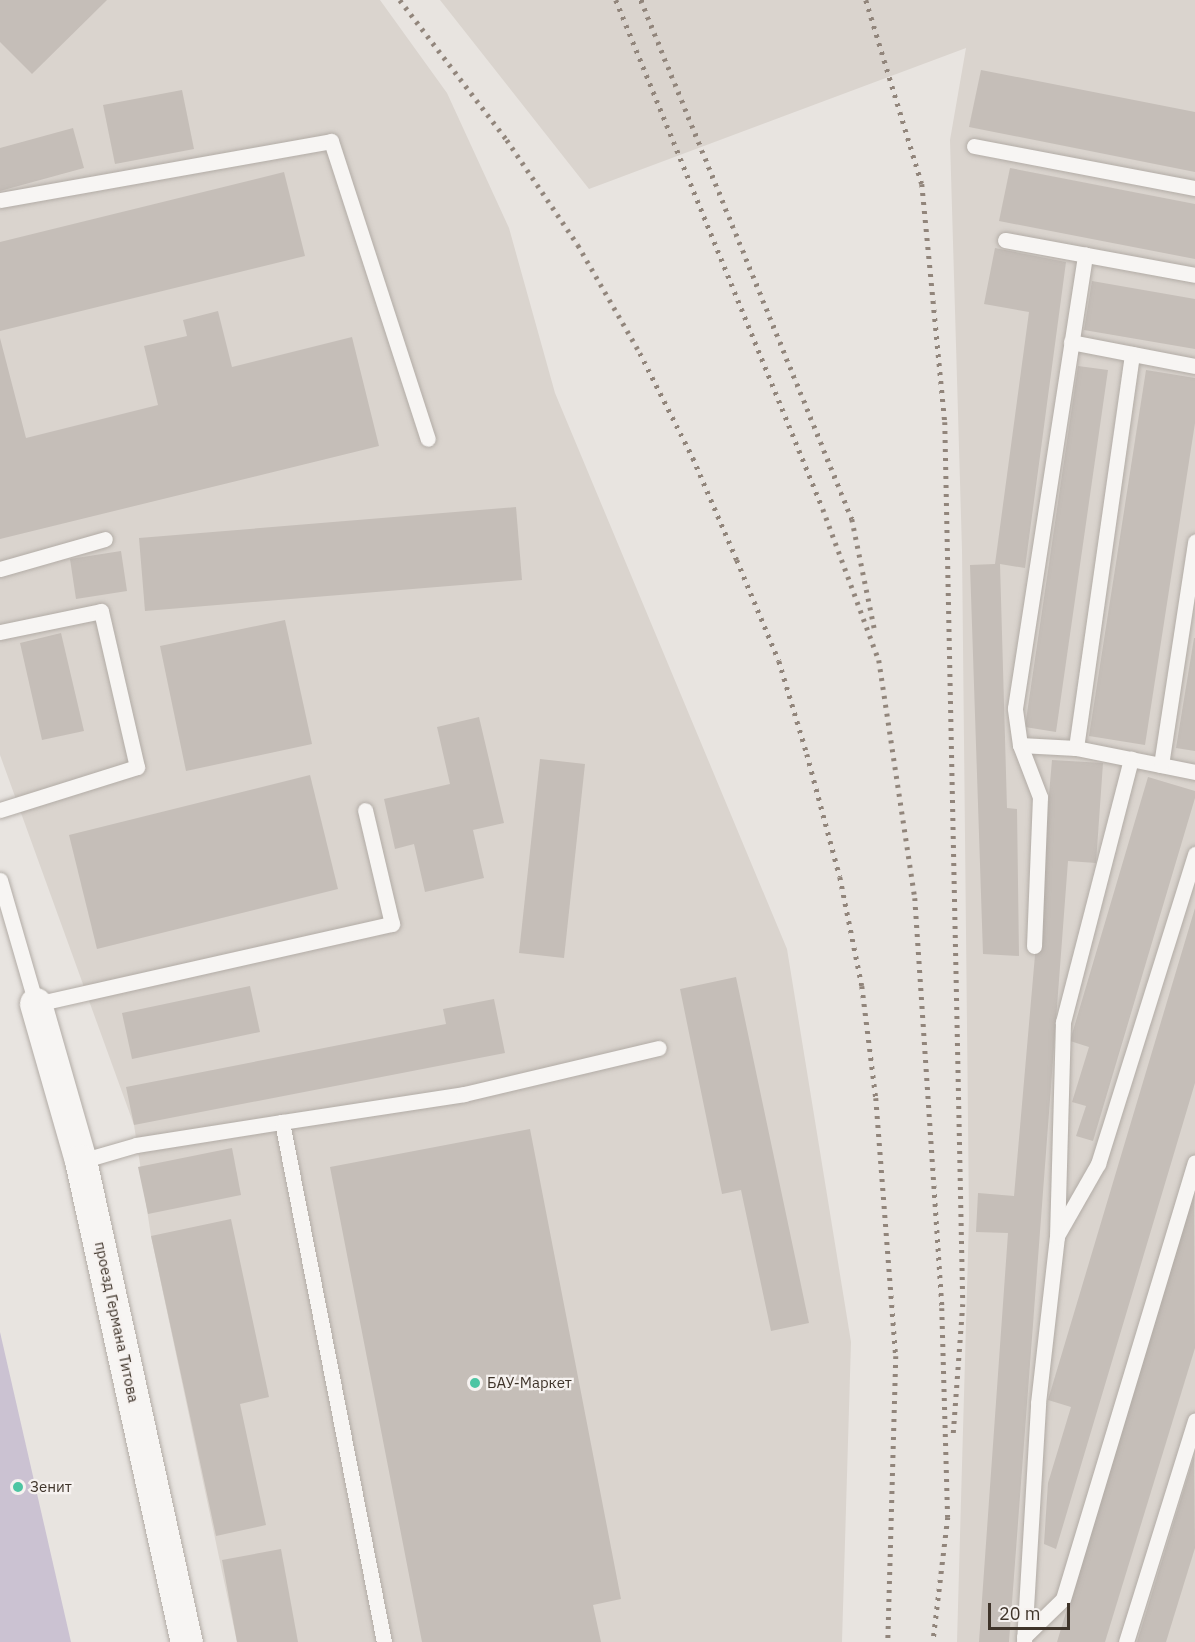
<!DOCTYPE html>
<html>
<head>
<meta charset="utf-8">
<style>
	body { margin:0 }
	#map { position:relative; width:1195px; height:1642px; overflow:hidden; background:#e8e4e0; font-family:"IBM Plex Sans",sans-serif }
	div>[style] { position:absolute }
	[style*='--x'] { left:calc(var(--x)*1px); top:calc(var(--y)*1px); width:calc(var(--w)*1px); rotate:calc(var(--a)*1deg) }
	.built>* { inset:0; background:#dad4ce }
	.green>* { inset:0; background:#cbc2d2 }
	.building>* { inset:0; background:#c5beb8 }
	.roads { filter:drop-shadow(0 0 2px #b2aca6) drop-shadow(0 0 2px #b2aca6) }
	.lane>* { height:15px; margin:-7.5px; padding:0 7.5px; transform-origin:7.5px; border-radius:7.5px; background:#f7f5f3 }
	.street>* { height:32px; margin:-16px; padding:0 16px; transform-origin:16px; border-radius:16px; background:#f7f5f3 }
	.rail>* { height:4.5px; margin-top:-2.25px; transform-origin:0; background:repeating-linear-gradient(90deg,#91857b 0 3px,transparent 0 9px) }
	.dots>* { width:16px; height:16px; translate:-50% -50%; box-sizing:border-box; border:3px solid #f6f2f0; border-radius:50% }
	span { translate:-50% -50%; white-space:nowrap; text-align:center; line-height:1.15; -webkit-text-stroke:4.5px #f6f2f0; paint-order:stroke }
	.street-label { font-size:15px; color:#3f342a }
	.poi-label { font-size:15px; color:#3f342a }
	.left { translate:0 -50%; text-align:left }
	.scale { position:absolute; left:988px; top:1603px; width:82px; height:27px; box-sizing:border-box; border:3px solid #3f342a; border-top:0; padding-left:8px; font-size:18px; line-height:21px; white-space:nowrap; color:#3f342a; -webkit-text-stroke:4px #f6f2f0; paint-order:stroke }
</style>
</head>
<body>
<div id="map">
	<div class="built">
		<i style="clip-path:polygon(0 0,380px 0,447px 93px,509px 228px,555px 393px,787px 949px,851px 1342px,842px 1642px,237px 1642px,151px 1236px,134px 1125px,0 755px)"></i>
		<i style="clip-path:polygon(440px 0,1195px 0,1195px 1642px,957px 1642px,969px 1218px,962px 550px,950px 140px,966px 48px,589px 189px)"></i>
	</div>
	<div class="green">
		<i style="clip-path:polygon(0 1332px,71px 1642px,0 1642px)"></i>
	</div>
	<div class="building">
		<i style="clip-path:polygon(0 0,107px 0,32px 74px,0 42px)"></i>
		<i style="clip-path:polygon(981px 70px,1195px 112px,1195px 172px,969px 127px)"></i>
		<i style="clip-path:polygon(182px 90px,194px 149px,115px 164px,103px 105px)"></i>
		<i style="clip-path:polygon(73px 128px,84px 168px,0 191px,0 148px)"></i>
		<i style="clip-path:polygon(1010px 168px,1195px 204px,1195px 259px,999px 221px)"></i>
		<i style="clip-path:polygon(284px 172px,305px 256px,0 331px,0 242px)"></i>
		<i style="clip-path:polygon(995px 248px,1066px 262px,1025px 568px,1000px 564px,1007px 808px,1017px 809px,1019px 956px,983px 954px,970px 565px,995px 564px,1029px 312px,984px 304px)"></i>
		<i style="clip-path:polygon(1092px 281px,1195px 299px,1195px 349px,1084px 330px)"></i>
		<i style="clip-path:polygon(218px 311px,232px 367px,352px 337px,379px 446px,0 539px,0 338px,26px 438px,158px 405px,144px 346px,187px 336px,183px 320px)"></i>
		<i style="clip-path:polygon(1078px 366px,1108px 370px,1056px 732px,1025px 727px)"></i>
		<i style="clip-path:polygon(1146px 370px,1195px 378px,1195px 423px,1145px 745px,1089px 736px)"></i>
		<i style="clip-path:polygon(516px 507px,522px 580px,145px 611px,139px 538px)"></i>
		<i style="clip-path:polygon(121px 551px,127px 591px,76px 599px,70px 559px)"></i>
		<i style="clip-path:polygon(285px 620px,312px 744px,186px 771px,160px 646px)"></i>
		<i style="clip-path:polygon(61px 633px,84px 731px,42px 740px,20px 643px)"></i>
		<i style="clip-path:polygon(1194px 638px,1195px 638px,1195px 751px,1176px 748px)"></i>
		<i style="clip-path:polygon(479px 717px,504px 823px,473px 830px,484px 878px,425px 892px,414px 844px,395px 849px,384px 799px,450px 784px,437px 727px)"></i>
		<i style="clip-path:polygon(540px 759px,585px 764px,564px 958px,519px 953px)"></i>
		<i style="clip-path:polygon(1052px 760px,1103px 763px,1096px 863px,1068px 861px,1009px 1642px,979px 1642px,1008px 1233px,976px 1232px,978px 1193px,1014px 1196px)"></i>
		<i style="clip-path:polygon(310px 775px,338px 889px,97px 949px,69px 835px)"></i>
		<i style="clip-path:polygon(1148px 777px,1195px 791px,1195px 798px,1093px 1141px,1076px 1136px,1086px 1106px,1072px 1102px,1089px 1047px,1070px 1041px)"></i>
		<i style="clip-path:polygon(1195px 908px,1195px 1083px,1056px 1549px,1044px 1544px,1048px 1483px,1071px 1407px,1048px 1400px)"></i>
		<i style="clip-path:polygon(736px 977px,809px 1323px,771px 1331px,741px 1190px,722px 1194px,680px 989px)"></i>
		<i style="clip-path:polygon(250px 986px,260px 1032px,132px 1059px,122px 1013px)"></i>
		<i style="clip-path:polygon(494px 999px,505px 1053px,134px 1125px,126px 1087px,446px 1024px,443px 1009px)"></i>
		<i style="clip-path:polygon(530px 1129px,621px 1599px,593px 1605px,601px 1642px,422px 1642px,330px 1167px)"></i>
		<i style="clip-path:polygon(232px 1148px,241px 1195px,148px 1214px,138px 1167px)"></i>
		<i style="clip-path:polygon(1194px 1191px,1195px 1348px,1105px 1642px,1057px 1642px)"></i>
		<i style="clip-path:polygon(231px 1219px,269px 1397px,240px 1404px,266px 1525px,216px 1536px,151px 1236px)"></i>
		<i style="clip-path:polygon(1194px 1456px,1195px 1548px,1166px 1642px,1137px 1642px)"></i>
		<i style="clip-path:polygon(281px 1549px,298px 1642px,237px 1642px,222px 1560px)"></i>
	</div>
	<div class="roads">
		<div class="lane">
			<i style="--x:974;--y:146;--w:225;--a:10.8"></i>
			<i style="--x:0;--y:200;--w:336;--a:-10.1"></i>
			<i style="--x:331;--y:141;--w:313;--a:72"></i>
			<i style="--x:1005;--y:240;--w:193;--a:10.4"></i>
			<i style="--x:1071;--y:342;--w:126;--a:11"></i>
			<i style="--x:0;--y:569;--w:109;--a:-15.9"></i>
			<i style="--x:0;--y:632;--w:103;--a:-11.7"></i>
			<i style="--x:101;--y:611;--w:160;--a:77"></i>
			<i style="--x:137;--y:767;--w:144;--a:162.6"></i>
			<i style="--x:1020;--y:745;--w:56;--a:3.1"></i>
			<i style="--x:1076;--y:748;--w:121;--a:11.4"></i>
			<i style="--x:1076;--y:748;--w:398;--a:-81.9"></i>
			<i style="--x:1161;--y:765;--w:226;--a:-81.3"></i>
			<i style="--x:0;--y:880;--w:129;--a:73.8"></i>
			<i style="--x:36;--y:1004;--w:365;--a:-12.7"></i>
			<i style="--x:392;--y:924;--w:117;--a:-103.3"></i>
			<i style="--x:1034;--y:946;--w:149;--a:-87.7"></i>
			<i style="--x:1040;--y:797;--w:56;--a:-111"></i>
			<i style="--x:1020;--y:745;--w:37;--a:-98"></i>
			<i style="--x:1015;--y:708;--w:459;--a:-81.2"></i>
			<i style="--x:81;--y:1161;--w:57;--a:-16.2"></i>
			<i style="--x:136;--y:1145;--w:148;--a:-9"></i>
			<i style="--x:1058;--y:1234;--w:81;--a:-60.3"></i>
			<i style="--x:1098;--y:1164;--w:325;--a:-72.6"></i>
			<i style="--x:1024;--y:1637;--w:54;--a:-44.3"></i>
			<i style="--x:1063;--y:1599;--w:456;--a:-73.2"></i>
			<i style="--x:384;--y:1642;--w:530;--a:-101.1"></i>
			<i style="--x:282;--y:1122;--w:184;--a:-8.7"></i>
			<i style="--x:464;--y:1094;--w:200;--a:-13.3"></i>
			<i style="--x:1024;--y:1642;--w:239;--a:-86.6"></i>
			<i style="--x:1038;--y:1403;--w:167;--a:-83.5"></i>
			<i style="--x:1057;--y:1237;--w:215;--a:-88.4"></i>
			<i style="--x:1063;--y:1022;--w:272;--a:-75.5"></i>
			<i style="--x:1126;--y:1642;--w:232;--a:-72.7"></i>
		</div>
		<div class="street">
			<i style="--x:36;--y:1004;--w:163;--a:74"></i>
			<i style="--x:81;--y:1161;--w:493;--a:77.6"></i>
		</div>
	</div>
	<div class="rail">
		<i style="--x:400;--y:0;--w:176;--a:52.6"></i>
		<i style="--x:507;--y:140;--w:127;--a:55.9"></i>
		<i style="--x:578;--y:245;--w:125;--a:60.1"></i>
		<i style="--x:640;--y:353;--w:118;--a:63.2"></i>
		<i style="--x:693;--y:458;--w:111;--a:66.7"></i>
		<i style="--x:737;--y:560;--w:109;--a:67.4"></i>
		<i style="--x:779;--y:661;--w:97;--a:73.2"></i>
		<i style="--x:807;--y:754;--w:127;--a:75"></i>
		<i style="--x:840;--y:877;--w:111;--a:78.6"></i>
		<i style="--x:862;--y:986;--w:113;--a:82.9"></i>
		<i style="--x:876;--y:1098;--w:259;--a:85.6"></i>
		<i style="--x:896;--y:1356;--w:286;--a:91.6"></i>
		<i style="--x:616;--y:0;--w:549;--a:67.87"></i>
		<i style="--x:823;--y:509;--w:161;--a:69.7"></i>
		<i style="--x:879;--y:660;--w:241;--a:81.4"></i>
		<i style="--x:915;--y:898;--w:411;--a:86.2"></i>
		<i style="--x:942;--y:1308;--w:209;--a:88.4"></i>
		<i style="--x:948;--y:1517;--w:126;--a:96.8"></i>
		<i style="--x:641;--y:0;--w:560;--a:67.88"></i>
		<i style="--x:852;--y:519;--w:114;--a:78.4"></i>
		<i style="--x:866;--y:0;--w:192;--a:73.1"></i>
		<i style="--x:922;--y:184;--w:239;--a:84.5"></i>
		<i style="--x:945;--y:422;--w:882;--a:88.83"></i>
		<i style="--x:963;--y:1304;--w:135;--a:94.2"></i>
	</div>
	<div class="dots">
		<i style="left:475px;top:1383px;background:#4dc5a3"></i>
		<i style="left:18px;top:1487px;background:#4dc5a3"></i>
	</div>
	<div class="street-label">
		<span style="left:117px;top:1322px;rotate:78deg">проезд Германа Титова</span>
	</div>
	<div class="poi-label">
		<span class="left" style="left:487px;top:1383px">БАУ-Маркет</span>
		<span class="left" style="left:30px;top:1487px">Зенит</span>
	</div>
	<div class="scale">20 m</div>
</div>
</body>
</html>
